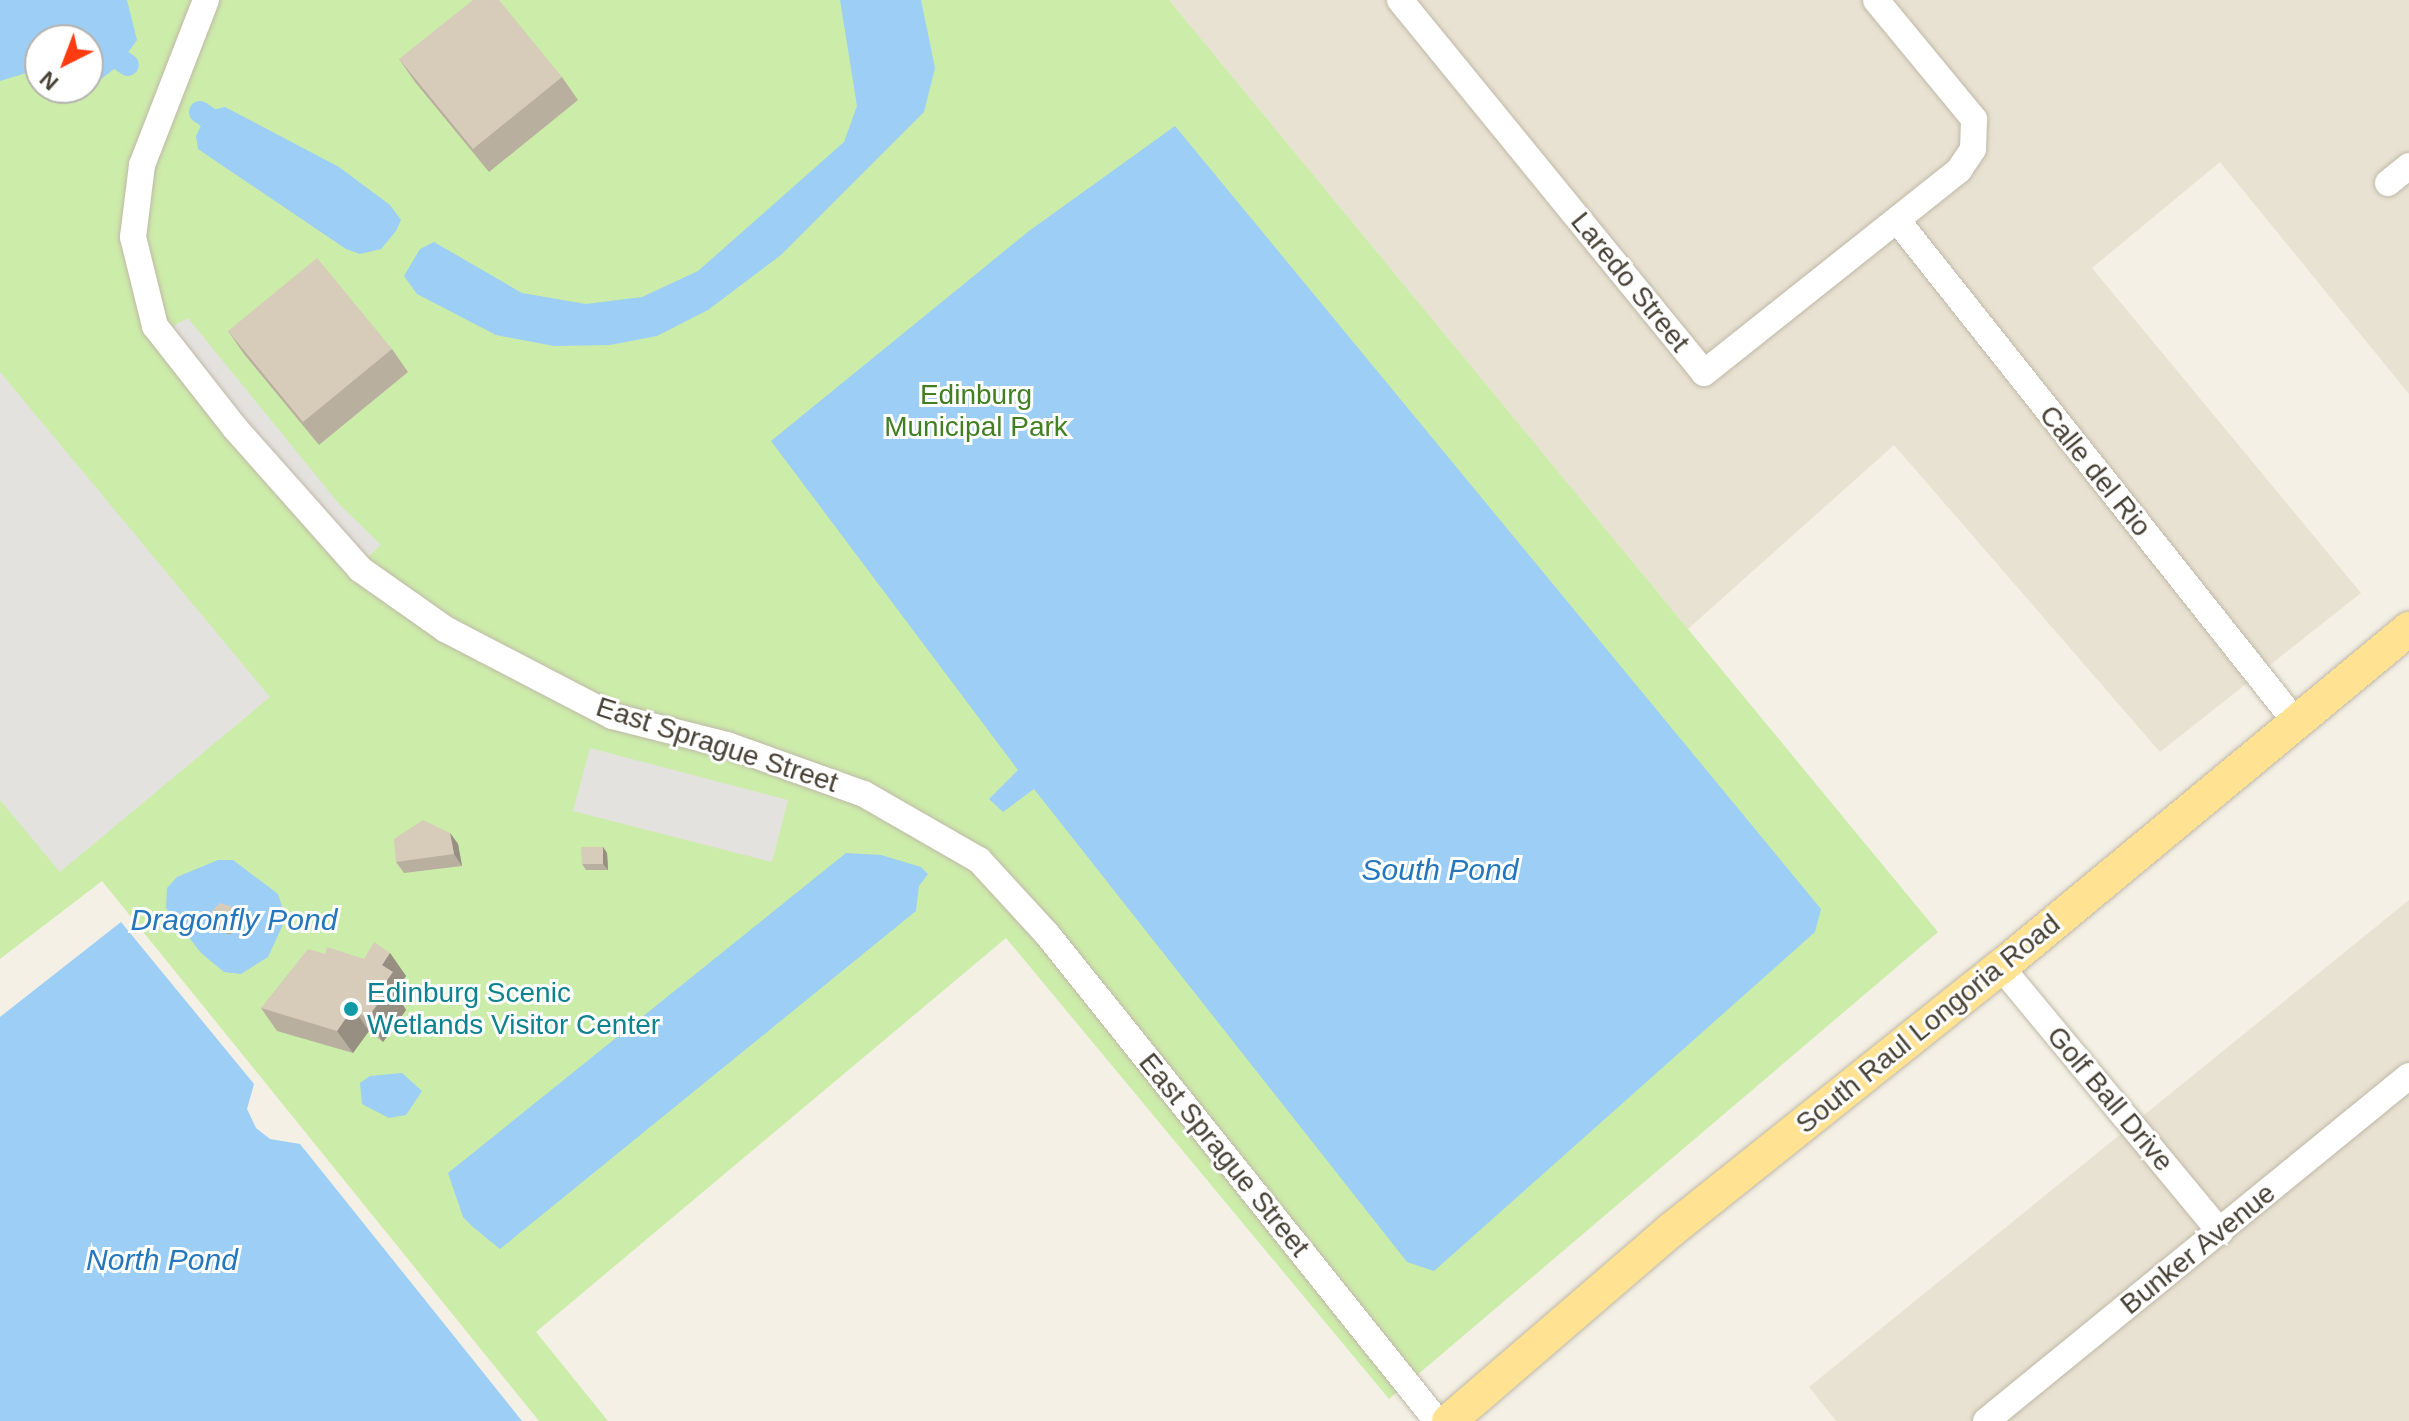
<!DOCTYPE html>
<html>
<head>
<meta charset="utf-8">
<style>
	body { margin:0 }
	#map { position:relative; width:2409px; height:1421px; overflow:hidden; background:#f4f0e5; font-family:Arial,sans-serif }
	div>[style] { position:absolute }
	[style*='--x'] { left:calc(var(--x)*1px); top:calc(var(--y)*1px); width:calc(var(--w)*1px); rotate:calc(var(--a)*1deg) }
	.residential>* { inset:0; background:#e8e2d2 }
	.green>* { inset:0; background:#ccecaa }
	.parking>* { inset:0; background:#e4e2de }
	.water>* { inset:0; background:#9ccef6 }
	.canal>* { height:22px; margin:-11px; padding:0 11px; transform-origin:11px; border-radius:11px; background:#9ccef6 }
	.roads { filter:drop-shadow(0 0 2px #c0b8a7) drop-shadow(0 0 2px #c0b8a7) }
	.minor>* { height:26px; margin:-13px; padding:0 13px; transform-origin:13px; border-radius:13px; background:#fff }
	.major>* { height:34px; margin:-17px; padding:0 17px; transform-origin:17px; border-radius:17px; background:#ffe393 }
	.wall>* { inset:0; background:#b9af9f }
	.shaded-wall>* { inset:0; background:#968f82 }
	.building>* { inset:0; background:#d7ccb9 }
	.dots>* { width:22px; height:22px; translate:-50% -50%; box-sizing:border-box; border:4px solid #fff; border-radius:50% }
	span { translate:-50% -50%; white-space:nowrap; text-align:center; line-height:1.15; -webkit-text-stroke:6px #fff; paint-order:stroke }
	.street-label { font-size:28px; color:#474034 }
	.park-label { font-size:28px; color:#427e22 }
	.culture-label { font-size:28px; color:#0d838f }
	.left { translate:0 -50%; text-align:left }
	.water-label { font-size:30px; color:#2477bc; font-style:italic }
	.north { position:absolute; left:24px; top:24px; width:80px; height:80px; box-sizing:border-box; background:#fff; border:2px solid #b5b3ae; border-radius:50%; rotate:222deg; font-size:22px; font-weight:700; line-height:32px; text-align:center; color:#474034 }
	.north::after { content:''; display:block; margin:auto; width:28px; height:36px; background:#ff3c11; clip-path:polygon(50% 0,100% 100%,50% 72%,0 100%) }
</style>
</head>
<body>
<div id="map">
	<div class="residential">
		<i style="clip-path:polygon(1169px 0,2409px 0,2409px 394px,2220px 162px,2092px 268px,2361px 593px,2160px 752px,1894px 445px,1688px 629px)"></i>
		<i style="clip-path:polygon(2409px 900px,2409px 1421px,1836px 1421px,1809px 1387px)"></i>
	</div>
	<div class="green">
		<i style="clip-path:polygon(evenodd,0 0,1169px 0,1938px 932px,1389px 1399px,1006px 938px,536px 1332px,608px 1421px,539px 1421px,102px 881px,0 959px,0 0,40px 40px,88px 40px,88px 88px,40px 88px,40px 40px)"></i>
	</div>
	<div class="parking">
		<i style="clip-path:polygon(188px 318px,340px 505px,381px 545px,368px 557px,332px 526px,190px 353px,173px 326px)"></i>
		<i style="clip-path:polygon(0 372px,270px 697px,60px 872px,0 800px)"></i>
		<i style="clip-path:polygon(590px 748px,788px 800px,772px 862px,573px 811px)"></i>
	</div>
	<div class="water">
		<i style="clip-path:polygon(0 0,127px 0,137px 40px,118px 66px,87px 90px,79px 88px,88px 88px,88px 40px,40px 40px,40px 77px,26px 73px,0 81px)"></i>
		<i style="clip-path:polygon(840px 0,921px 0,935px 68px,924px 112px,781px 255px,708px 310px,657px 336px,610px 345px,554px 346px,496px 335px,417px 294px,404px 276px,420px 249px,434px 242px,522px 293px,586px 304px,642px 297px,698px 271px,844px 142px,857px 106px)"></i>
		<i style="clip-path:polygon(225px 107px,339px 167px,390px 205px,401px 220px,396px 231px,381px 249px,360px 254px,346px 249px,198px 149px,196px 136px,208px 111px)"></i>
		<i style="clip-path:polygon(1175px 126px,1821px 909px,1815px 932px,1434px 1271px,1407px 1262px,1034px 789px,1003px 812px,989px 799px,1018px 770px,771px 441px,1029px 231px)"></i>
		<i style="clip-path:polygon(846px 853px,881px 855px,921px 867px,928px 874px,919px 886px,916px 911px,500px 1249px,473px 1227px,463px 1217px,448px 1173px)"></i>
		<i style="clip-path:polygon(218px 860px,233px 860px,278px 894px,286px 918px,268px 957px,241px 974px,224px 972px,201px 953px,166px 908px,167px 888px,177px 877px)"></i>
		<i style="clip-path:polygon(121px 922px,254px 1084px,247px 1109px,256px 1128px,270px 1139px,300px 1144px,522px 1421px,0 1421px,0 1017px)"></i>
		<i style="clip-path:polygon(402px 1073px,422px 1091px,406px 1115px,389px 1118px,362px 1104px,360px 1083px,370px 1076px)"></i>
	</div>
	<div class="canal">
		<i style="--x:122;--y:61;--w:7;--a:34"></i>
		<i style="--x:200;--y:112;--w:35;--a:35"></i>
	</div>
	<div class="roads">
		<div class="minor">
			<i style="--x:206;--y:0;--w:177;--a:111.2"></i>
			<i style="--x:142;--y:165;--w:73;--a:97.1"></i>
			<i style="--x:133;--y:237;--w:92;--a:76.1"></i>
			<i style="--x:155;--y:326;--w:130;--a:51.9"></i>
			<i style="--x:235;--y:428;--w:188;--a:48.4"></i>
			<i style="--x:360;--y:569;--w:104;--a:35.2"></i>
			<i style="--x:445;--y:629;--w:188;--a:27.5"></i>
			<i style="--x:612;--y:716;--w:119;--a:14.2"></i>
			<i style="--x:727;--y:745;--w:145;--a:19.7"></i>
			<i style="--x:864;--y:794;--w:133;--a:29.9"></i>
			<i style="--x:979;--y:860;--w:100;--a:47.4"></i>
			<i style="--x:1047;--y:934;--w:624;--a:51.31"></i>
			<i style="--x:1400;--y:0;--w:481;--a:50.8"></i>
			<i style="--x:1704;--y:373;--w:326;--a:-38.5"></i>
			<i style="--x:1959;--y:170;--w:25;--a:-56"></i>
			<i style="--x:1973;--y:149;--w:30;--a:-88"></i>
			<i style="--x:1974;--y:119;--w:154;--a:-129.5"></i>
			<i style="--x:2388;--y:183;--w:27;--a:-39"></i>
			<i style="--x:1897;--y:220;--w:640;--a:51.54"></i>
			<i style="--x:2001;--y:967;--w:344;--a:50.4"></i>
			<i style="--x:1986;--y:1421;--w:546;--a:-39.2"></i>
		</div>
		<div class="major">
			<i style="--x:1449;--y:1421;--w:293;--a:-40.7"></i>
			<i style="--x:1671;--y:1230;--w:422;--a:-38.6"></i>
			<i style="--x:2001;--y:967;--w:530;--a:-39.64"></i>
		</div>
	</div>
	<div class="wall">
		<i style="clip-path:polygon(399px 59px,562px 77px,578px 100px,489px 172px,415px 82px)"></i>
		<i style="clip-path:polygon(228px 331px,392px 349px,408px 372px,319px 445px,244px 354px)"></i>
		<i style="clip-path:polygon(450px 833px,458px 844px,462px 866px,404px 873px,396px 862px)"></i>
		<i style="clip-path:polygon(603px 847px,607px 853px,608px 870px,586px 870px,582px 864px)"></i>
		<i style="clip-path:polygon(233px 907px,237px 913px,239px 926px,230px 935px,217px 930px,213px 924px)"></i>
		<i style="clip-path:polygon(390px 953px,406px 976px,401px 983px,409px 995px,403px 1005px,406px 1010px,383px 1042px,369px 1031px,353px 1053px,277px 1031px,261px 1008px,325px 954px,364px 959px)"></i>
	</div>
	<div class="shaded-wall">
		<i style="clip-path:polygon(450px 833px,458px 844px,462px 866px,454px 854px)"></i>
		<i style="clip-path:polygon(603px 847px,607px 853px,608px 870px,603px 864px)"></i>
		<i style="clip-path:polygon(233px 907px,237px 913px,239px 926px,235px 920px)"></i>
		<i style="clip-path:polygon(390px 953px,406px 976px,401px 983px,409px 995px,403px 1005px,406px 1010px,383px 1042px,367px 1019px,382px 965px)"></i>
		<i style="clip-path:polygon(353px 1008px,369px 1031px,353px 1053px,337px 1031px)"></i>
	</div>
	<div class="building">
		<i style="clip-path:polygon(473px 0,499px 0,562px 77px,473px 149px,399px 59px)"></i>
		<i style="clip-path:polygon(317px 258px,392px 349px,303px 422px,228px 331px)"></i>
		<i style="clip-path:polygon(423px 820px,450px 833px,454px 854px,396px 862px,394px 839px)"></i>
		<i style="clip-path:polygon(581px 847px,603px 847px,603px 864px,582px 864px)"></i>
		<i style="clip-path:polygon(220px 903px,233px 907px,235px 920px,226px 929px,213px 924px,211px 912px)"></i>
		<i style="clip-path:polygon(374px 942px,390px 953px,382px 965px,393px 972px,385px 983px,390px 987px,367px 1019px,353px 1008px,337px 1031px,261px 1008px,308px 949px,325px 954px,327px 947px,364px 959px)"></i>
	</div>
	<div class="dots">
		<i style="left:351px;top:1009px;background:#0f9aa8"></i>
	</div>
	<div class="street-label">
		<span style="left:1630px;top:282px;rotate:51deg">Laredo Street</span>
		<span style="left:2095px;top:471px;rotate:51deg">Calle del Rio</span>
		<span style="left:717px;top:745px;rotate:18deg">East Sprague Street</span>
		<span style="left:1928px;top:1024px;rotate:-39deg">South Raul Longoria Road</span>
		<span style="left:2110px;top:1099px;rotate:50deg">Golf Ball Drive</span>
		<span style="left:1224px;top:1155px;rotate:51deg">East Sprague Street</span>
		<span style="left:2198px;top:1249px;rotate:-39deg">Bunker Avenue</span>
	</div>
	<div class="park-label">
		<span style="left:976px;top:411px">Edinburg<br>Municipal Park</span>
	</div>
	<div class="culture-label">
		<span class="left" style="left:367px;top:1009px">Edinburg Scenic<br>Wetlands Visitor Center</span>
	</div>
	<div class="water-label">
		<span style="left:1440px;top:870px">South Pond</span>
		<span style="left:234px;top:920px">Dragonfly Pond</span>
		<span style="left:162px;top:1260px">North Pond</span>
	</div>
	<div class="north">N</div>
</div>
</body>
</html>
